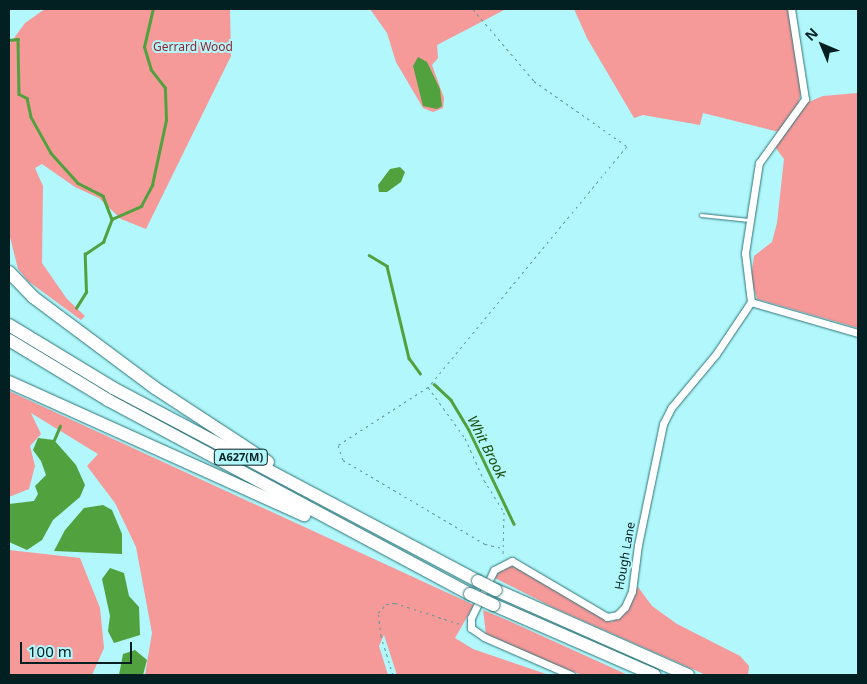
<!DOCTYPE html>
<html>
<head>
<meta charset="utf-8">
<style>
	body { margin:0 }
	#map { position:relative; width:867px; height:684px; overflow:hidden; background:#b1f7fb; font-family:"Noto Sans",sans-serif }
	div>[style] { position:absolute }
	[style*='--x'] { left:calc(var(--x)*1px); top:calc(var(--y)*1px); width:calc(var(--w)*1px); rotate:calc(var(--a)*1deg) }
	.green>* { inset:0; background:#f59999 }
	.water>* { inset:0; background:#51a13f }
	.stream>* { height:2.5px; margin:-1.25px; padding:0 1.25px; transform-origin:1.25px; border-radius:1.25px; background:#51a13f }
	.path>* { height:1px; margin-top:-0.5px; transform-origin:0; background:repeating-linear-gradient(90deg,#63979a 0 2.5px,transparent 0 6.5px) }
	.roads { filter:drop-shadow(0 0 1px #2d7377) drop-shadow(0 0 1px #2d7377) }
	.service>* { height:3px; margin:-1.5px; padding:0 1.5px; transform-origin:1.5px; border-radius:1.5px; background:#fff }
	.minor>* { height:7px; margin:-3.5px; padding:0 3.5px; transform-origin:3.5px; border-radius:3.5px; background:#fff }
	.motorway>* { height:12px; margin:-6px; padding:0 6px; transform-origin:6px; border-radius:6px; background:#fff }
	.bridges { filter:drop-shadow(0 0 1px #2d7377) drop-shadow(0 0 1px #2d7377) }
	.motorway-bridge>* { height:12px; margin:-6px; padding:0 6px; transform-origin:6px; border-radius:6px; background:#fff }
	span { translate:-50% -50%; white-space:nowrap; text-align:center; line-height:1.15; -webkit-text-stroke:4px #b1f7fb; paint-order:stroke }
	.shield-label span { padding:1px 4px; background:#b1f7fb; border:1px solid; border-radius:4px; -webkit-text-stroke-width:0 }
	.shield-label { font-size:11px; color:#021f21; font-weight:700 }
	.park-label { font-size:12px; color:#95232f }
	.street-label { font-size:12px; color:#021f21 }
	.water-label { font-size:14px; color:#184e09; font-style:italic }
	.frame { position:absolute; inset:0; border:10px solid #021f21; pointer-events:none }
	.north { position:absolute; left:797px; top:20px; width:50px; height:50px; -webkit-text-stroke:4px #b1f7fb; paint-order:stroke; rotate:315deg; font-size:14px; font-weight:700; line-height:20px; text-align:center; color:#021f21 }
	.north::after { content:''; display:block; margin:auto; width:18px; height:22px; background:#021f21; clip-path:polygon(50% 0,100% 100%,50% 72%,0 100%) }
	.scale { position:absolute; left:20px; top:642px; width:112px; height:22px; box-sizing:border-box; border:2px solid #021f21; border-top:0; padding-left:6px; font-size:15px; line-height:18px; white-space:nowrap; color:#021f21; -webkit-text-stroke:4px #b1f7fb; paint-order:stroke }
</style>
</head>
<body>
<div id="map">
	<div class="green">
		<i style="clip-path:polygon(45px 9px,230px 9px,231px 56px,146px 229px,121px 219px,99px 198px,75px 187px,42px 164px,35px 168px,43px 186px,42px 263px,67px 299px,85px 316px,81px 320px,28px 281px,18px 269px,9px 233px,9px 45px,25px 23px)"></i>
		<i style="clip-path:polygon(370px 9px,506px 9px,437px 45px,438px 58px,432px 65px,444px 98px,443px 108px,433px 112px,423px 108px,396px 62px,387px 33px)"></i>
		<i style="clip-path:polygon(574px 9px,788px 9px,801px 92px,798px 105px,779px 132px,703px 113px,700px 125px,643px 115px,634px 118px,587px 38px)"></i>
		<i style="clip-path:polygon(858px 93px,858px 328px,757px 299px,751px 278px,754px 256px,772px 242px,777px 223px,784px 159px,775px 147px,806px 103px,823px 96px)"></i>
		<i style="clip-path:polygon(9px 391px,474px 605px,455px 638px,473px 649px,549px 675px,397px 675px,384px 635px,379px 646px,388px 675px,145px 675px,152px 633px,136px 547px,115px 503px,87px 466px,98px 454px,31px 413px,41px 434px,30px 446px,35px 466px,29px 489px,9px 497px)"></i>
		<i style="clip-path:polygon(9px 550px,80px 558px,100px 608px,104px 648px,92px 675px,9px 675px)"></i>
		<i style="clip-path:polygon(514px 565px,612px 622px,627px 608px,638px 587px,652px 606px,677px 624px,740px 656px,749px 666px,748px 675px,706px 675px,554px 608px,495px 578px,503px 567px)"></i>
		<i style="clip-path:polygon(483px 610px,507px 620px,628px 675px,582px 675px,509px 647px,486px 634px)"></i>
	</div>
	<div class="water">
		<i style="clip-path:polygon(418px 57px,427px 62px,440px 89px,442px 106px,437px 109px,423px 106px,413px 66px)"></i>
		<i style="clip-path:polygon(400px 167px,405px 172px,401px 182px,387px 192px,379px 192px,378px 185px,390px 169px)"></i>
		<i style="clip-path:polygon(38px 438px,54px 440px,76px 465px,85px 485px,80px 497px,53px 520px,42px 540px,27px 550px,9px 542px,9px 504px,34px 501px,38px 494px,35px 486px,46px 475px,41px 461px,33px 450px)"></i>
		<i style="clip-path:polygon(103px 505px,112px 510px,122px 534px,122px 554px,54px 551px,65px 530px,84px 508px)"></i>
		<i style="clip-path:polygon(110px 568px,124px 573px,129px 596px,139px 607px,140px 635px,114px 643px,108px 631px,110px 616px,102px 579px)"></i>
		<i style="clip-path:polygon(135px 650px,147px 660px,143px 675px,119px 675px,123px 654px)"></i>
	</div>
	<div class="stream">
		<i style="--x:9;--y:40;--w:9;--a:-6"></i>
		<i style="--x:18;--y:39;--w:55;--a:89"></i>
		<i style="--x:19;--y:94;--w:9;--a:27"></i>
		<i style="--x:27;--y:98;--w:19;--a:78"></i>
		<i style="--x:31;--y:117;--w:41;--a:60.9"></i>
		<i style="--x:51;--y:153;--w:40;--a:48"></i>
		<i style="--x:78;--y:183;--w:28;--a:27"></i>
		<i style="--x:103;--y:196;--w:25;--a:69"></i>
		<i style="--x:369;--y:255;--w:21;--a:31"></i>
		<i style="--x:387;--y:266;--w:95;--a:76.6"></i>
		<i style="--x:409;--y:358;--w:19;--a:54"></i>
		<i style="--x:76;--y:308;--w:19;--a:-58"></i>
		<i style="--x:86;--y:292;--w:38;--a:-92"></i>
		<i style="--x:85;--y:254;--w:22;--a:-34"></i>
		<i style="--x:103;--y:242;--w:25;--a:-69"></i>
		<i style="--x:112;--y:219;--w:32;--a:-24"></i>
		<i style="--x:141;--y:206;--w:24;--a:-62"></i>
		<i style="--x:152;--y:185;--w:66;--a:-77.8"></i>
		<i style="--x:166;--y:120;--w:32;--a:-92"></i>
		<i style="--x:165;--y:88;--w:23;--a:-128"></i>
		<i style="--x:151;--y:70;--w:24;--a:-107"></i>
		<i style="--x:144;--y:47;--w:39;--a:-77"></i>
		<i style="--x:434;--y:384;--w:23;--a:43"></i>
		<i style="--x:451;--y:400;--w:35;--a:59"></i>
		<i style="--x:469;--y:430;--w:104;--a:64.4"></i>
		<i style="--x:54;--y:440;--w:15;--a:-67"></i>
	</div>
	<div class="path">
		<i style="--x:473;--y:9;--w:94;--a:49.7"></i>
		<i style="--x:534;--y:81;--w:113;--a:35"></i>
		<i style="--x:627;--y:146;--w:313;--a:129.5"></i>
		<i style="--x:428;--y:387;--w:107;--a:147.2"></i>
		<i style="--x:338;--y:445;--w:16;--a:72"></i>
		<i style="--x:343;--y:460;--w:165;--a:30.6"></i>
		<i style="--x:485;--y:544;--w:18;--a:13"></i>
		<i style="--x:428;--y:387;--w:63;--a:54"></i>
		<i style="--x:465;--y:438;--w:46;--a:65.7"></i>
		<i style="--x:484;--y:480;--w:38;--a:58"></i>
		<i style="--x:504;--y:512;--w:45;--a:91.3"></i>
		<i style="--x:393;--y:675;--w:41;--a:-107.1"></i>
		<i style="--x:381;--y:636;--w:23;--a:-97"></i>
		<i style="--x:378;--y:613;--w:12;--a:-48"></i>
		<i style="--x:386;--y:604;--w:9;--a:-6"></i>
		<i style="--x:395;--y:603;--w:71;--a:17.9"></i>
	</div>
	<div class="roads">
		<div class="service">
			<i style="--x:701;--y:215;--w:48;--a:5.9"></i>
		</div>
		<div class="minor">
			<i style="--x:751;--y:302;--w:49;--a:-97"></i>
			<i style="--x:745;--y:253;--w:91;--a:-81.2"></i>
			<i style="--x:759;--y:163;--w:79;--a:-54.3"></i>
			<i style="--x:805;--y:99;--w:91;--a:-98.8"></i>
			<i style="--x:751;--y:302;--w:111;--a:16.2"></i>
			<i style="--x:571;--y:675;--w:95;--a:-156.4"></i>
			<i style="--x:484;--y:637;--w:16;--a:-145"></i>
			<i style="--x:471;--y:628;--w:10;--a:-90"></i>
			<i style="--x:471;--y:618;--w:53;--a:-64.4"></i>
			<i style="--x:494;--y:570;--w:20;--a:-27"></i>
			<i style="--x:512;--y:561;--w:110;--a:30.5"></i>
			<i style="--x:607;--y:617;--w:10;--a:-11"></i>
			<i style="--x:617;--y:615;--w:11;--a:-45"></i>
			<i style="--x:625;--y:607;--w:17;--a:-66"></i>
			<i style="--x:632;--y:591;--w:46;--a:-82.6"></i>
			<i style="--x:638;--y:545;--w:124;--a:-78.3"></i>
			<i style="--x:663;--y:424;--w:18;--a:-63"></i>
			<i style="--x:671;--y:408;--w:70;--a:-50.2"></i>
			<i style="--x:716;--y:354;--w:63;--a:-56.1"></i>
		</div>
		<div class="motorway">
			<i style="--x:9;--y:272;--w:35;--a:46"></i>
			<i style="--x:33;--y:297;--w:152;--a:36.7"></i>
			<i style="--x:155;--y:388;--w:135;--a:33.2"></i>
			<i style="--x:9;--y:325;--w:122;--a:31.2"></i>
			<i style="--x:113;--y:388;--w:413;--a:27.9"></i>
			<i style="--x:9;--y:340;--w:116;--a:31.2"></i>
			<i style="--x:108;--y:400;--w:411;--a:28.2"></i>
			<i style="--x:9;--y:382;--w:324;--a:24.3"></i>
			<i style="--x:496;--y:590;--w:210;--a:23.9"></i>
			<i style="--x:494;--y:605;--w:175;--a:23.6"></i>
		</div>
	</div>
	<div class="bridges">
		<div class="motorway-bridge">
			<i style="--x:478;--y:581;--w:20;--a:27"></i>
			<i style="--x:470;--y:594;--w:26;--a:25"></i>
		</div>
	</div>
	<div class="shield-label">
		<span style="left:241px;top:457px">A627(M)</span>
	</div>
	<div class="park-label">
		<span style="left:193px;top:47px">Gerrard Wood</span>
	</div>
	<div class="street-label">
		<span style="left:625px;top:556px;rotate:-80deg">Hough Lane</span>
	</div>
	<div class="water-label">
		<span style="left:487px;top:447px;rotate:63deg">Whit Brook</span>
	</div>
	<div class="frame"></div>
	<div class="north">N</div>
	<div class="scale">100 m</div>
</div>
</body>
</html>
